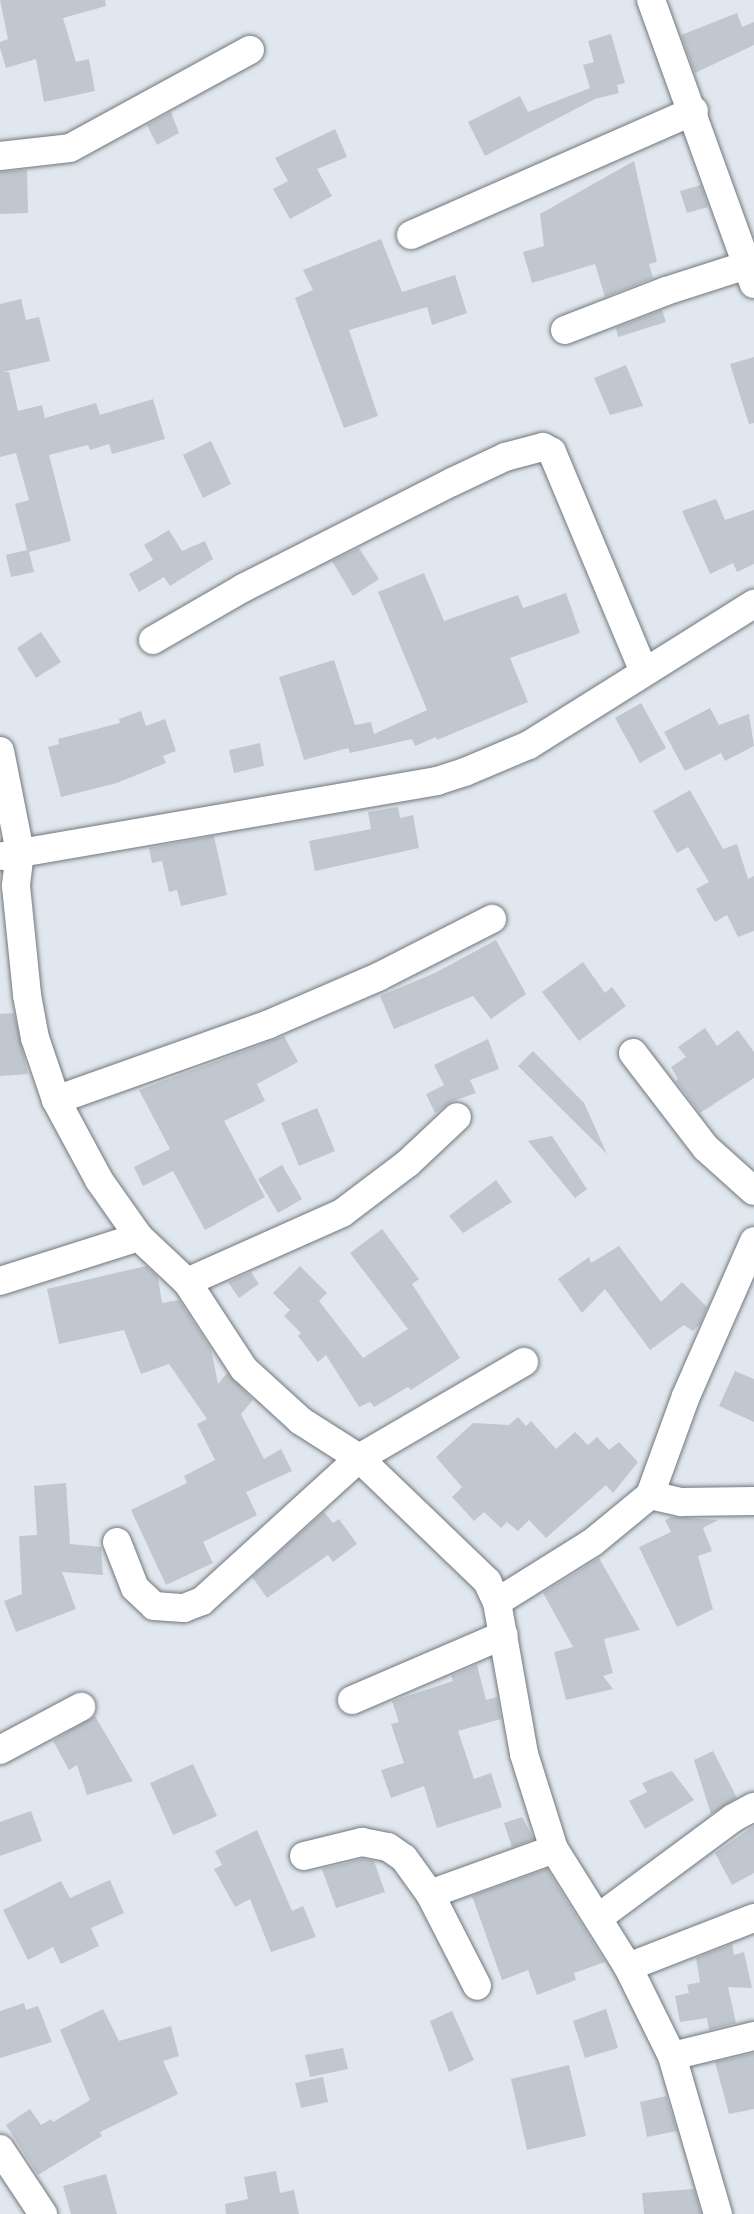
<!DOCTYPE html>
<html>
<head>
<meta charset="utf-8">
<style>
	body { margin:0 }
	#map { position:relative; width:754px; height:2214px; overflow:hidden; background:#e0e7ee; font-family:Roboto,sans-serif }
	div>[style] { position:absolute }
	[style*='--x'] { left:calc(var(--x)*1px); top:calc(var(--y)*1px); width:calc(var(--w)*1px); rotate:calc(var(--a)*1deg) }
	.building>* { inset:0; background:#c1c7ce }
	.roads { filter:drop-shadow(0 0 2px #71777d) drop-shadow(0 0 2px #71777d) }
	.minor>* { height:28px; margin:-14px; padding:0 14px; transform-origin:14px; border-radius:14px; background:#fff }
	span { translate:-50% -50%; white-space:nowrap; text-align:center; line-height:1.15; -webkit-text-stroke:4.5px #eef4fb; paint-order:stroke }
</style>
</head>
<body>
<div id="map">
	<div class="building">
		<i style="clip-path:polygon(0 0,105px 0,106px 6px,63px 18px,76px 62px,89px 59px,95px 91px,44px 102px,36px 59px,6px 68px,0 48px,0 42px,8px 39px)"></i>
		<i style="clip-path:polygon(737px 13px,742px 27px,754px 22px,754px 45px,695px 73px,681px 35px)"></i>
		<i style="clip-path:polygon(611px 34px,625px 83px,617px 85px,619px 93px,595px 99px,485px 156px,468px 122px,520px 96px,528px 112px,590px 88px,583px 65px,594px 62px,588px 41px)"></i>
		<i style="clip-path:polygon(171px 112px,179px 133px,157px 145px,147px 125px)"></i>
		<i style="clip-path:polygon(335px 129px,347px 157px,317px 169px,332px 196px,290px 219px,273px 189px,288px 181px,275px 158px)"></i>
		<i style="clip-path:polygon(634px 161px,657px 262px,649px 264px,653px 278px,605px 297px,595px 264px,532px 283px,523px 252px,544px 246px,540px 214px)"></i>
		<i style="clip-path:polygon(27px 170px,28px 213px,0 214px,0 172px)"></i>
		<i style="clip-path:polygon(701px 185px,708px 207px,687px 213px,680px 191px)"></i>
		<i style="clip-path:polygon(381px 239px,402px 292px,455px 275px,467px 313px,432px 325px,427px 307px,349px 330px,378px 416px,344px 428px,295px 298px,313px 290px,303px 270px)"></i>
		<i style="clip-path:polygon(21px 299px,26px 320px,39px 317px,50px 361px,3px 372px,9px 372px,18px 411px,42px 405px,45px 418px,96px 403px,100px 415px,153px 399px,165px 439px,112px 454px,109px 444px,90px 450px,88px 445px,49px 455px,71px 541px,29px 552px,34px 572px,11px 577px,6px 555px,27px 550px,15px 504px,29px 500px,16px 453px,0 457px,0 304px)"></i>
		<i style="clip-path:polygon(662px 310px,666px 322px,618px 337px,616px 328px)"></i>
		<i style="clip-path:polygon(754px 357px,754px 423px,749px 424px,730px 364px)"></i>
		<i style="clip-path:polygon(626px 365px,643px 406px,610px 415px,594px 378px)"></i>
		<i style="clip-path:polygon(211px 441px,231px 484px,203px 498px,183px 455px)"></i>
		<i style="clip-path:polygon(716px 499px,725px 520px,754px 510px,754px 564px,737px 572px,733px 563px,710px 574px,682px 511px)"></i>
		<i style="clip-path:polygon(169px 530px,182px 551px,205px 541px,213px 559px,170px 586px,164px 577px,139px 592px,129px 574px,153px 560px,144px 545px)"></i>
		<i style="clip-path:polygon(359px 548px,379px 579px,353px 596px,332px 561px)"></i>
		<i style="clip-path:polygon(424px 573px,444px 621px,518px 595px,523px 608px,566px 593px,580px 633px,510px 658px,528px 702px,437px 740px,436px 737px,415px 746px,412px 739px,350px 753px,348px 748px,304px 760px,279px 677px,334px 660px,355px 725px,371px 722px,374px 734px,427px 710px,378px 592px)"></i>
		<i style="clip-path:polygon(41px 632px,61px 662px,36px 678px,17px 648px)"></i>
		<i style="clip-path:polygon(641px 703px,666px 748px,640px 763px,615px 718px)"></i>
		<i style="clip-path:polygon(710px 708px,719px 725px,749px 714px,754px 746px,725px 761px,721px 753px,685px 771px,664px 732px)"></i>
		<i style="clip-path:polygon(141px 711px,146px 726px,165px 719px,176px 751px,163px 756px,166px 763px,117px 783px,61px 797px,48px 747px,59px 744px,58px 739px,120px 723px,119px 719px)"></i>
		<i style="clip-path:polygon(260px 743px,264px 766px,234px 773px,229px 750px)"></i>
		<i style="clip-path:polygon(690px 790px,723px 849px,737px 844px,748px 879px,754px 876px,754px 931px,738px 937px,727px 915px,715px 922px,696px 889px,709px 882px,688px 847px,677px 853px,653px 811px)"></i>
		<i style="clip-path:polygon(398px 807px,400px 818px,413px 815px,419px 848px,315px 871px,309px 841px,371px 829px,368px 812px)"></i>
		<i style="clip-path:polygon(214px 836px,227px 895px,181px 906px,177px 890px,169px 892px,162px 861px,152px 863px,149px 848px)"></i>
		<i style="clip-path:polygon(496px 940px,526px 994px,491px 1019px,473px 996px,394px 1029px,380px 996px,435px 973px)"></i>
		<i style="clip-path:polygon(583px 962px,605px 993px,612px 987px,626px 1006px,579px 1041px,542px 992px)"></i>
		<i style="clip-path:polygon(14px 1013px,28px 1074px,0 1076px,0 1014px)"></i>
		<i style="clip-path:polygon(705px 1028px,717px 1046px,738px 1030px,754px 1052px,754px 1078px,700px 1113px,676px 1081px,678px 1079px,671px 1067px,686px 1057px,678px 1047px)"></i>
		<i style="clip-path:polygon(284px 1036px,298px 1062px,257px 1084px,265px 1101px,224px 1121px,265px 1197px,205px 1230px,173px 1171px,143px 1186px,134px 1167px,170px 1149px,139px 1090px)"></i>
		<i style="clip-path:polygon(488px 1039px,499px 1069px,470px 1080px,476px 1093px,453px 1101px,435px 1113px,426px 1094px,444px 1085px,434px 1065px)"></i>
		<i style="clip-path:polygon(533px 1051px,584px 1103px,607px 1154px,518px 1066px)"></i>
		<i style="clip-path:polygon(317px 1108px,335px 1151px,299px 1166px,281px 1123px)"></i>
		<i style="clip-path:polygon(552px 1136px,587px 1189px,575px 1198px,528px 1141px)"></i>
		<i style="clip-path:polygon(282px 1165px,302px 1199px,278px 1213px,258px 1179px)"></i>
		<i style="clip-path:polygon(496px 1180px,512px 1202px,463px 1233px,449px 1216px)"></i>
		<i style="clip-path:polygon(382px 1229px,419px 1279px,412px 1284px,460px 1358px,411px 1390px,408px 1387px,374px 1407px,370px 1402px,359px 1407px,326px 1355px,318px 1362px,298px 1336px,301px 1333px,284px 1316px,290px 1310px,273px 1293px,300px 1266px,327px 1293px,319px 1301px,363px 1358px,408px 1329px,350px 1253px)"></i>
		<i style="clip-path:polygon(619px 1246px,661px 1302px,682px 1282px,707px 1307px,700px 1324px,693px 1331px,684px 1325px,650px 1350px,605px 1289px,582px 1313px,558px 1279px,589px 1257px,591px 1263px)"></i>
		<i style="clip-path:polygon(146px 1266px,158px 1277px,162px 1303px,179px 1300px,211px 1349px,218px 1384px,227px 1373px,253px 1400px,241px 1414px,264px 1459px,281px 1449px,292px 1471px,246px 1492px,257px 1515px,203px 1542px,213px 1563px,166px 1585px,131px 1510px,187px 1483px,184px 1476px,215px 1460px,197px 1424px,207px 1419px,169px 1364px,141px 1374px,124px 1330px,59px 1344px,47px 1289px)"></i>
		<i style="clip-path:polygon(251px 1272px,259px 1284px,239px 1298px,228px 1282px)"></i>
		<i style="clip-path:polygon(735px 1371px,754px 1379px,754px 1422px,719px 1406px)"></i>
		<i style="clip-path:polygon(518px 1417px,526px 1426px,531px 1421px,556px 1449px,575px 1432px,588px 1445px,597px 1437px,609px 1450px,619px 1442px,638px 1462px,613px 1493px,606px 1485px,546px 1538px,529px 1520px,518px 1531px,507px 1522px,501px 1528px,484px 1512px,474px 1521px,452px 1497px,462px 1487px,436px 1457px,473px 1423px,509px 1425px)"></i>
		<i style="clip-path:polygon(66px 1483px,70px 1544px,101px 1547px,103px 1575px,62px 1572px,76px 1609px,16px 1632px,4px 1601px,22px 1594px,19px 1536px,37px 1535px,34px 1486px)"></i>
		<i style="clip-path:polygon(324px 1512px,333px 1523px,339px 1519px,357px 1544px,333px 1562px,328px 1555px,267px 1598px,252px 1577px)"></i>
		<i style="clip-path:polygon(671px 1517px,718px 1520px,703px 1528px,712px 1551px,698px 1556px,713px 1609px,677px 1627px,639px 1547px,671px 1532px,665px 1520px)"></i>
		<i style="clip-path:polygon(599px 1558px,640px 1630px,604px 1639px,613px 1673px,603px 1676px,613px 1689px,566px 1700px,554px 1652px,573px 1647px,543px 1593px)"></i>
		<i style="clip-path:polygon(477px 1665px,486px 1700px,497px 1697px,501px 1719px,458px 1731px,474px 1779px,491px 1773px,502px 1807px,437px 1828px,424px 1786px,391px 1798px,381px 1770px,404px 1763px,391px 1724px,399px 1722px,392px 1701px,453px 1681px,451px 1676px)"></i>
		<i style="clip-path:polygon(95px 1716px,133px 1781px,87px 1795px,77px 1765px,69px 1770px,53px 1741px)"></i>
		<i style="clip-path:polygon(713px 1751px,737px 1798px,711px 1814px,694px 1760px)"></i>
		<i style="clip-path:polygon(193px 1764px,217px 1816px,173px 1835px,150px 1783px)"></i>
		<i style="clip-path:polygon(672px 1771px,694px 1800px,645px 1829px,629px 1801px,647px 1792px,642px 1783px)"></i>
		<i style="clip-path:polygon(31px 1811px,42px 1841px,0 1856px,0 1822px)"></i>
		<i style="clip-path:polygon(522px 1817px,534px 1839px,512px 1847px,504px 1823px)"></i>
		<i style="clip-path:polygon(754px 1826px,754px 1873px,732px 1885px,715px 1853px)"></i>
		<i style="clip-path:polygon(257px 1830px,292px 1911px,303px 1906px,316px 1937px,271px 1952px,250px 1899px,235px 1907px,214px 1869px,222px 1865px,215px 1851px)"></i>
		<i style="clip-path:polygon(362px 1859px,374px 1861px,385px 1892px,336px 1908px,322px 1869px)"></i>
		<i style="clip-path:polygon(547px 1869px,605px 1962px,574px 1973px,576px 1980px,537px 1995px,528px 1970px,502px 1980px,472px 1896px)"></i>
		<i style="clip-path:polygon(110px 1880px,124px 1913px,91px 1928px,99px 1946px,61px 1964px,53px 1947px,28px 1960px,3px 1910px,61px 1881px,70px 1898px)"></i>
		<i style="clip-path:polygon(732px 1944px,734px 1955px,744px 1952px,752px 1988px,728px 1987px,736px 2023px,709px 2030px,707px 2018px,680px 2022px,675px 1996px,689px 1993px,687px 1985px,700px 1982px,696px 1958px)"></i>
		<i style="clip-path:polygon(24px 2003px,26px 2010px,38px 2006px,52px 2042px,0 2058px,0 2011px)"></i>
		<i style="clip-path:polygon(103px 2009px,119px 2041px,171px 2026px,179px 2056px,163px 2061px,178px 2094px,100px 2132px,102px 2136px,38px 2175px,6px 2125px,30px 2109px,41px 2125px,51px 2119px,53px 2122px,90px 2100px,60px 2030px)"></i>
		<i style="clip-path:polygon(606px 2009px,618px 2048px,585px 2058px,573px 2021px)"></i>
		<i style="clip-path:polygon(452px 2011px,474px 2060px,449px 2072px,430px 2021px)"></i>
		<i style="clip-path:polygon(343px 2048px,348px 2069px,310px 2077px,305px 2055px)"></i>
		<i style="clip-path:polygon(754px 2053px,754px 2109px,729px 2114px,715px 2062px)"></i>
		<i style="clip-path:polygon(569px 2065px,586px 2136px,527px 2150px,511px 2079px)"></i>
		<i style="clip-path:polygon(323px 2077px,328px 2102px,301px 2108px,295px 2083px)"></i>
		<i style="clip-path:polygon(666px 2096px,677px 2131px,647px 2137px,640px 2102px)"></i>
		<i style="clip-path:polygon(276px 2171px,280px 2193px,294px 2190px,299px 2214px,226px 2214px,225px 2204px,248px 2199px,244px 2177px)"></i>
		<i style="clip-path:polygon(106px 2174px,117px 2214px,71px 2214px,63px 2186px)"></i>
		<i style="clip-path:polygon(694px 2189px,701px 2214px,644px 2214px,642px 2193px)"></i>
	</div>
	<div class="roads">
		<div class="minor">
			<i style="--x:651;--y:0;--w:302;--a:70.1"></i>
			<i style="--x:0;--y:156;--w:70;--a:-6.5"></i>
			<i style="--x:70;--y:148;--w:205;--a:-28.6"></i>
			<i style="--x:411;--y:235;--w:309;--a:-23.7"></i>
			<i style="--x:565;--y:330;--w:108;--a:-21.1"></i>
			<i style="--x:666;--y:291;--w:85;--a:-17.8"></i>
			<i style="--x:153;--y:640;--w:104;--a:-30"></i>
			<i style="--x:243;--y:588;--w:234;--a:-26.9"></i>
			<i style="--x:452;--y:482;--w:59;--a:-25.3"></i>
			<i style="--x:505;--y:457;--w:39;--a:-15"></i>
			<i style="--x:543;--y:447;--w:10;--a:29"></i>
			<i style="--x:552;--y:452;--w:238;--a:67.3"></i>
			<i style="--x:0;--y:751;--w:103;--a:78.8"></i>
			<i style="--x:20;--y:852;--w:34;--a:97"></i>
			<i style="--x:16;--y:886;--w:110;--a:84.2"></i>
			<i style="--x:27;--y:995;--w:44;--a:79.5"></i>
			<i style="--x:35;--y:1038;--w:65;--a:71.3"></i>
			<i style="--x:56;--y:1100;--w:91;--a:61.7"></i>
			<i style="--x:99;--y:1180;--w:70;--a:54.9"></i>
			<i style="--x:139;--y:1237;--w:66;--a:43.2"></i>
			<i style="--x:187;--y:1282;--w:104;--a:56.8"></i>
			<i style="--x:244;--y:1369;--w:77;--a:42.4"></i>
			<i style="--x:301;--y:1421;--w:69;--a:32.5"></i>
			<i style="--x:359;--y:1458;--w:178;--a:43.9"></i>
			<i style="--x:487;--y:1581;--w:23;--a:65"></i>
			<i style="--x:497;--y:1602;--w:154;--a:79.9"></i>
			<i style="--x:524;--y:1754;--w:100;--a:72.5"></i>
			<i style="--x:554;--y:1849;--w:139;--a:57.9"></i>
			<i style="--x:628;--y:1967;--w:99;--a:63.7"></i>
			<i style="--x:672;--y:2056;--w:165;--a:73.8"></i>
			<i style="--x:3;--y:856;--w:440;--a:-9.8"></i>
			<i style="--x:437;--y:781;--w:29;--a:-18"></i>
			<i style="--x:465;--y:772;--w:69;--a:-22.9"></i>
			<i style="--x:529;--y:745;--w:266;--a:-32.1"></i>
			<i style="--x:633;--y:1053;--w:120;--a:52.5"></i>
			<i style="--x:706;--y:1148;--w:64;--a:41.9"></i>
			<i style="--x:56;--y:1100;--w:226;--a:-19.6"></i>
			<i style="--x:269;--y:1024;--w:119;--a:-23.3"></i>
			<i style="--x:378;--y:977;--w:128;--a:-27"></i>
			<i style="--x:0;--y:1281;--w:146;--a:-17.6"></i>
			<i style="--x:187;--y:1282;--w:170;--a:-24"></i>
			<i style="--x:342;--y:1213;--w:83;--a:-37.1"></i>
			<i style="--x:408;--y:1163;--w:67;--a:-43.2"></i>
			<i style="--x:650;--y:1495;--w:32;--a:13"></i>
			<i style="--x:681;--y:1502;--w:73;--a:-0.8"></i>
			<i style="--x:117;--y:1542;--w:49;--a:68.6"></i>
			<i style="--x:135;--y:1588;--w:26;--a:43"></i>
			<i style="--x:154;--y:1606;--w:30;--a:4"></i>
			<i style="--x:184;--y:1608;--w:19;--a:-21"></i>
			<i style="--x:202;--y:1601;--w:212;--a:-42.3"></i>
			<i style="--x:359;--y:1458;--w:191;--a:-30.2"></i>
			<i style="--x:497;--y:1602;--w:113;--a:-32"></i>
			<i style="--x:593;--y:1542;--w:74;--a:-39.5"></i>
			<i style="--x:650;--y:1495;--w:105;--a:-70"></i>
			<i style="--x:686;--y:1396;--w:169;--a:-66.3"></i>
			<i style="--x:352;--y:1700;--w:165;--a:-23.2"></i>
			<i style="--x:0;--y:1750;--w:92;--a:-28"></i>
			<i style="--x:304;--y:1856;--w:60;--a:-13.6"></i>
			<i style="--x:362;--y:1842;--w:26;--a:11"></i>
			<i style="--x:388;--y:1847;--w:19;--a:35"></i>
			<i style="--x:404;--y:1858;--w:44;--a:54.2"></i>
			<i style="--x:430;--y:1894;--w:103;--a:62.9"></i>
			<i style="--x:430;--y:1894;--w:132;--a:-19.9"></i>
			<i style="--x:598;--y:1918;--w:168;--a:-36.5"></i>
			<i style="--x:733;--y:1818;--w:24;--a:-28"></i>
			<i style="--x:628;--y:1967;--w:135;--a:-21.3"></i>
			<i style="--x:672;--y:2056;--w:84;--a:-13.7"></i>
			<i style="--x:0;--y:2149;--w:78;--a:56.5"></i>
		</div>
	</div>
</div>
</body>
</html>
